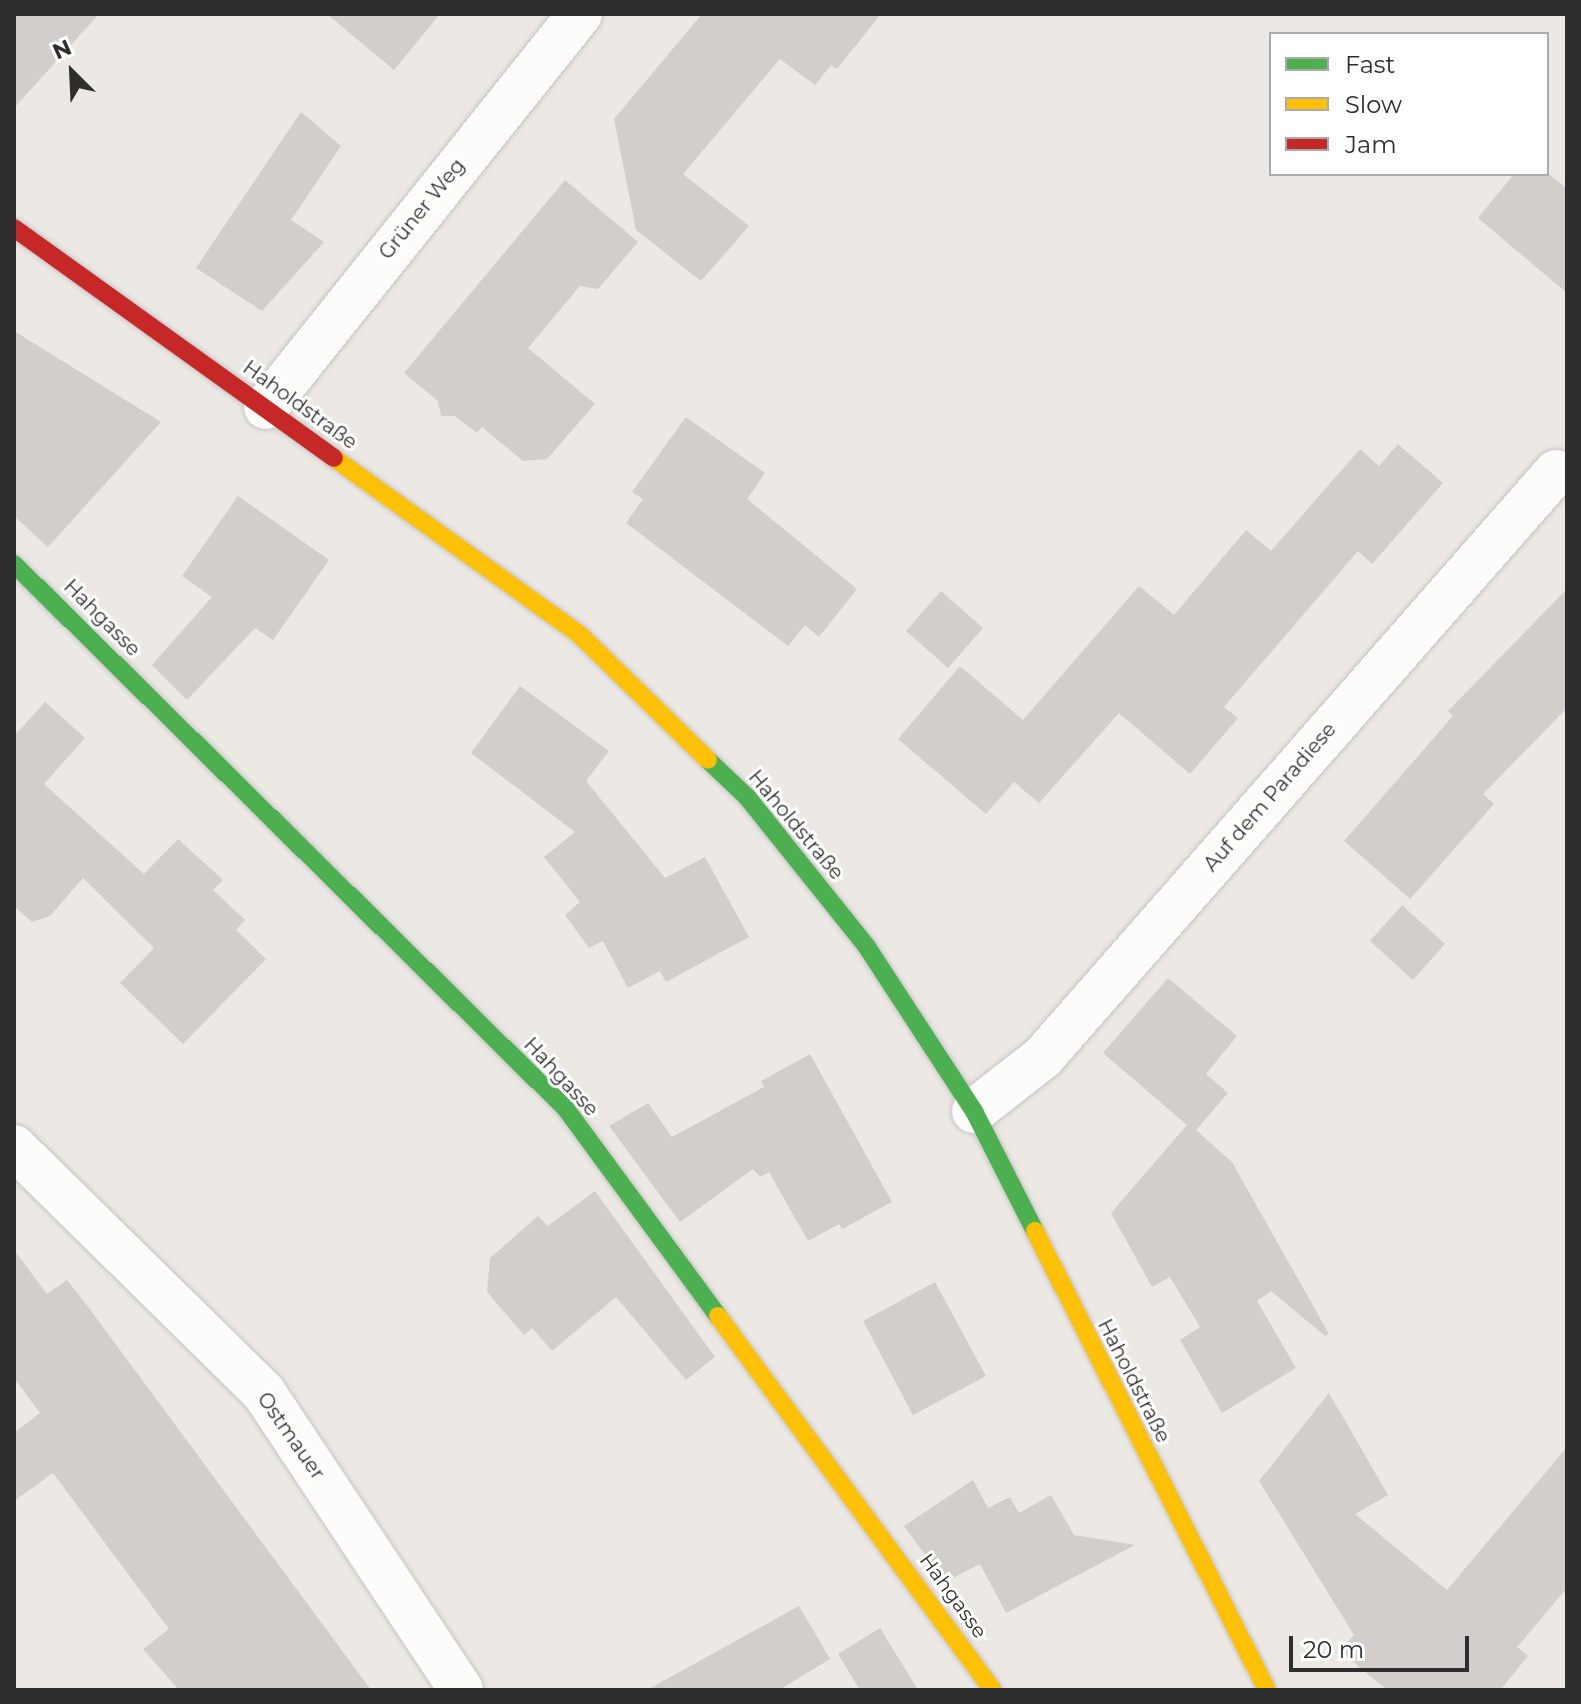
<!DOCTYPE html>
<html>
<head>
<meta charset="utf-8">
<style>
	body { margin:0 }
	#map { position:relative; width:1581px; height:1704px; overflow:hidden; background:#ece8e4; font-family:Montserrat,sans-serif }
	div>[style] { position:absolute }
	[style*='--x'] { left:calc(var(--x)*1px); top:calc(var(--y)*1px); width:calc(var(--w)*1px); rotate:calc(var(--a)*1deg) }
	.building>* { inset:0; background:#d1cecb }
	.roads { filter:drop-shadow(0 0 2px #c5c4c5) drop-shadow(0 0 2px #c5c4c5) }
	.street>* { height:44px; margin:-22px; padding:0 22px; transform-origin:22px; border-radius:22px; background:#fcfcfb }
	.fast>* { height:18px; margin:-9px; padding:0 9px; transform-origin:9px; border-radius:9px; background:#4caf50 }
	.slow>* { height:18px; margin:-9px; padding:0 9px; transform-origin:9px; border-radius:9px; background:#ffc107 }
	.jam>* { height:18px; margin:-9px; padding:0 9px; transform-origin:9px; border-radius:9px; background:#c62828 }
	span { translate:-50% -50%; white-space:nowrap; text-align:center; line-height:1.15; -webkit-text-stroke:6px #fff; paint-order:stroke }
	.street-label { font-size:20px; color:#2e2e2e }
	.frame { position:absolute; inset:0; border:16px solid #2e2e2e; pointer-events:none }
	.legend { position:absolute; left:1269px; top:32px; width:280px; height:144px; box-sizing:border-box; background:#fff; border:2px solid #ababab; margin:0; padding:10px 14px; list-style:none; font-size:24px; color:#2e2e2e }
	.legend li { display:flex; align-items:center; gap:16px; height:40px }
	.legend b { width:40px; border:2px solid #ababab }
	.north { position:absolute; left:32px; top:32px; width:80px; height:80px; -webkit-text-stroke:6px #fff; paint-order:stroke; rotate:336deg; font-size:22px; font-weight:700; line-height:32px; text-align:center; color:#2e2e2e }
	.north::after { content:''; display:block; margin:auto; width:28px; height:36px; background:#2e2e2e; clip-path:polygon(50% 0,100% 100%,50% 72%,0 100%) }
	.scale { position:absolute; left:1289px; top:1636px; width:180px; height:36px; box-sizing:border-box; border:4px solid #2e2e2e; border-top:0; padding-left:10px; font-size:24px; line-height:28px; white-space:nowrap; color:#2e2e2e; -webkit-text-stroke:6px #fff; paint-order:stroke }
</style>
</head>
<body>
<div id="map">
	<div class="building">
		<i style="clip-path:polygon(14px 14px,99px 14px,14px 108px)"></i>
		<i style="clip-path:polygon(327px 14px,440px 14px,394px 70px)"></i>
		<i style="clip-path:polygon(702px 14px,881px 14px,837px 69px,831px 65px,815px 85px,780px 59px,683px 174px,749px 226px,701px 281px,636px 230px,614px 119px)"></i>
		<i style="clip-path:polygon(301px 112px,341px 146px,291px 220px,324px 242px,262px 311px,196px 268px)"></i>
		<i style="clip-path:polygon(1514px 174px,1549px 174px,1567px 189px,1567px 293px,1478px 218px)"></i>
		<i style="clip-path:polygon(565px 180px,638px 242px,598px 289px,580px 286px,528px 348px,595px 404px,547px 459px,523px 461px,482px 427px,477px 433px,455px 416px,441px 416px,438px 401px,404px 373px)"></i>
		<i style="clip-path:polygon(14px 331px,161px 422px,48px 547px,14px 516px)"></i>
		<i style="clip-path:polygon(686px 417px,765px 473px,747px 499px,857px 589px,819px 637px,805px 625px,788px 646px,626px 523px,643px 499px,632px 492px)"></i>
		<i style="clip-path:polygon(1398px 444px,1443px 483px,1372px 564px,1358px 551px,1224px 707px,1238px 718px,1190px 774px,1119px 713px,1039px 803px,1014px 782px,986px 814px,898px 739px,960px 666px,1023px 720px,1139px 586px,1174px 615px,1246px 530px,1271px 551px,1360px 449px,1379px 466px)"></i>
		<i style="clip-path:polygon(238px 496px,329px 560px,273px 640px,255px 628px,187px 700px,152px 665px,212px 597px,182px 576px)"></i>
		<i style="clip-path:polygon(1567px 589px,1567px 708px,1483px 794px,1494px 804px,1410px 899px,1344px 841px,1453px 716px,1448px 711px)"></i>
		<i style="clip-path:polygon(941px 591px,983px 628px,948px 668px,906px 631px)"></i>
		<i style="clip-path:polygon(520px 686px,609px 751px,586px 781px,665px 878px,705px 857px,749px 937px,666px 982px,660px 971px,628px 988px,603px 941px,589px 948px,565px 915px,580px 902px,544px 857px,575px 832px,471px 753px)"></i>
		<i style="clip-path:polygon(45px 702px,85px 738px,44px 784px,144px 874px,178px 839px,223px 880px,213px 890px,245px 920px,236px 930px,266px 959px,183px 1044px,120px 983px,154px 948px,83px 878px,50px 916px,32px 922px,14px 906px,14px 736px)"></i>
		<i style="clip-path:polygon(1402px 905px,1445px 944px,1413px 980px,1370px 941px)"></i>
		<i style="clip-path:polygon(1168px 978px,1237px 1036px,1206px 1074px,1228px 1093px,1196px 1130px,1232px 1162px,1329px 1334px,1325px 1336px,1271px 1291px,1257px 1301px,1296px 1368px,1222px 1413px,1180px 1340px,1200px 1327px,1170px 1277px,1152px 1287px,1111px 1213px,1187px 1125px,1103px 1053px)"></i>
		<i style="clip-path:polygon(810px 1054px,892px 1202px,842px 1229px,839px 1224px,808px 1241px,769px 1172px,760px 1177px,753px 1169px,680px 1222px,609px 1126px,648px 1103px,672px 1137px,764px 1087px,761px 1081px)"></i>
		<i style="clip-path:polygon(595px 1191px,715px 1357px,686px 1380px,616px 1297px,552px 1351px,532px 1328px,524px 1335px,487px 1292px,490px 1258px,538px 1216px,548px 1226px)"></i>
		<i style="clip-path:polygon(14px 1250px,47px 1294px,67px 1280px,86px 1304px,371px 1690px,179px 1690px,143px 1649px,169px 1629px,53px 1473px,14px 1501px,14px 1433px,40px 1413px,14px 1378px)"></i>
		<i style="clip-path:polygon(935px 1282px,986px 1376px,913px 1415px,863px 1321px)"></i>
		<i style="clip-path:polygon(1329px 1393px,1388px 1495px,1355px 1514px,1447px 1590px,1567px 1447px,1567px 1588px,1517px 1647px,1528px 1656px,1500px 1690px,1387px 1690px,1340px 1651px,1354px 1635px,1259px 1481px)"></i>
		<i style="clip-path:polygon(973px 1480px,988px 1508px,1010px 1497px,1019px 1513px,1051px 1495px,1074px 1535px,1135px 1545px,1006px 1613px,980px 1564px,945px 1582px,904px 1526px)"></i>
		<i style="clip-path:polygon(799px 1606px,830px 1659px,779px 1690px,647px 1690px)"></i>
		<i style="clip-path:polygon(880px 1628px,918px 1690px,860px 1690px,838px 1654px)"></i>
	</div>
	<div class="roads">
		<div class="street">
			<i style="--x:266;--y:407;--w:503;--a:-51.38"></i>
			<i style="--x:974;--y:1111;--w:88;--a:-38"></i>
			<i style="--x:1043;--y:1057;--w:778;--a:-48.75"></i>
			<i style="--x:14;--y:1147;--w:351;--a:44.5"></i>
			<i style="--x:264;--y:1393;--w:356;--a:56.4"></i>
		</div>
		<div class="fast">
			<i style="--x:14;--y:564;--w:776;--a:44.63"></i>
			<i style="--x:566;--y:1109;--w:257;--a:53.7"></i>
			<i style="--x:708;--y:760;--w:54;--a:43.5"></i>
			<i style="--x:747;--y:797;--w:192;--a:51.3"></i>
			<i style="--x:867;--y:947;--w:196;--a:56.9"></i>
			<i style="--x:974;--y:1111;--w:135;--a:63.1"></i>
		</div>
		<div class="slow">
			<i style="--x:334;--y:458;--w:302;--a:35.7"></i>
			<i style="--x:579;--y:634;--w:180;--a:44.3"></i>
			<i style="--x:1035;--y:1231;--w:514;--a:63.19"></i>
			<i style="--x:718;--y:1316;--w:464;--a:53.7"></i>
		</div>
		<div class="jam">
			<i style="--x:14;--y:228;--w:394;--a:35.7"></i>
		</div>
	</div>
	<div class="street-label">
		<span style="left:422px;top:209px;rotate:-51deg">Grüner Weg</span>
		<span style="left:300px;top:405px;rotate:36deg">Haholdstraße</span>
		<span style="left:102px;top:618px;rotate:45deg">Hahgasse</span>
		<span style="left:1270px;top:797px;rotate:-49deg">Auf dem Paradiese</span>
		<span style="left:796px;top:825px;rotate:50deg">Haholdstraße</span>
		<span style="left:561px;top:1077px;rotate:47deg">Hahgasse</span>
		<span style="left:1134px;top:1381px;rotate:63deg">Haholdstraße</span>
		<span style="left:291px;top:1436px;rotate:55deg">Ostmauer</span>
		<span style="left:953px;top:1596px;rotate:54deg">Hahgasse</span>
	</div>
	<div class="frame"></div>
	<ul class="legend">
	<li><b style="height:10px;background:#4caf50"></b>Fast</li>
	<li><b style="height:10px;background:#ffc107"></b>Slow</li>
	<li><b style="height:10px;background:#c62828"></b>Jam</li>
	</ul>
	<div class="north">N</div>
	<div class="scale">20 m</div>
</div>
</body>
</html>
